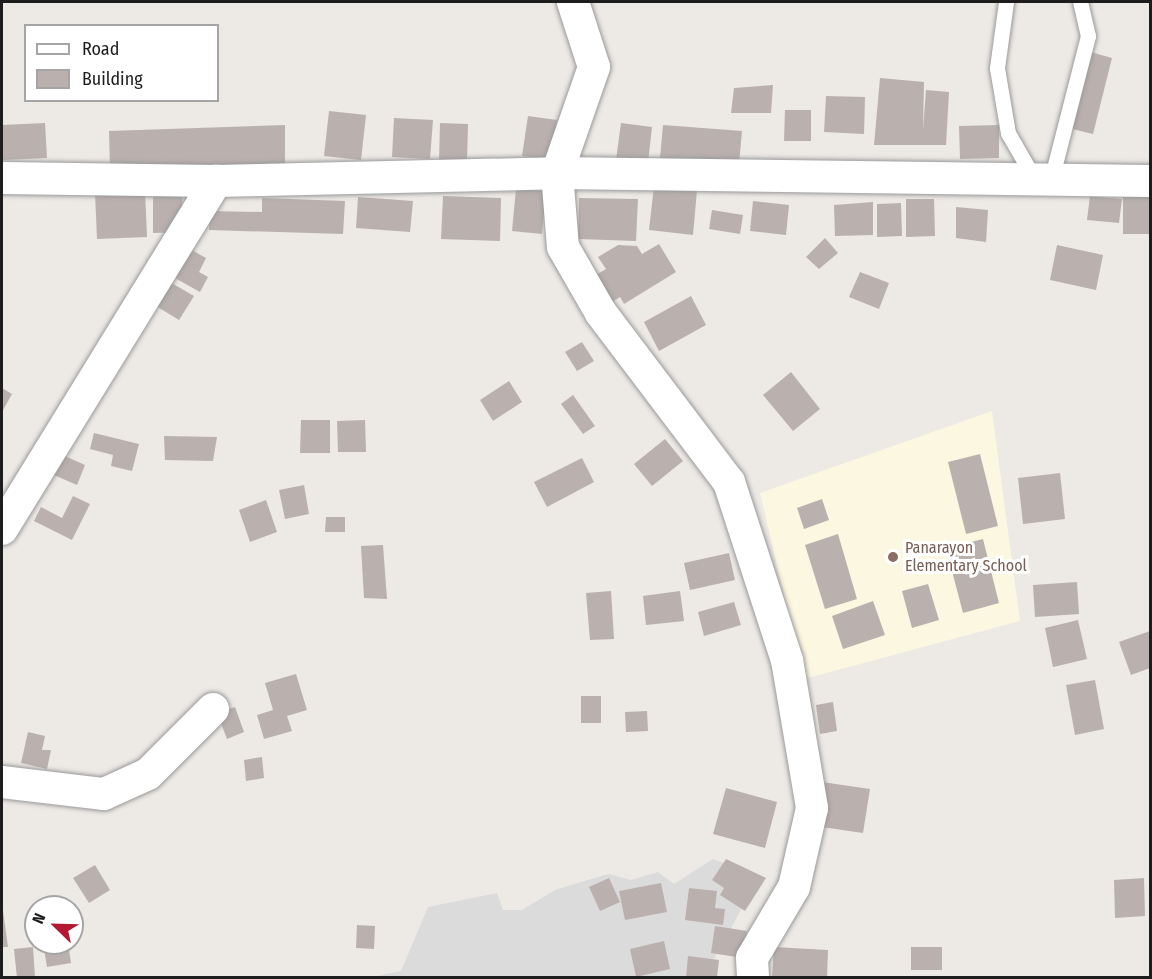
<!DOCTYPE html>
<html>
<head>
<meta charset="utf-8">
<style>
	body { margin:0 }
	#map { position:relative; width:1152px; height:979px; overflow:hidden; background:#ede9e5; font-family:"Fira Sans Condensed",sans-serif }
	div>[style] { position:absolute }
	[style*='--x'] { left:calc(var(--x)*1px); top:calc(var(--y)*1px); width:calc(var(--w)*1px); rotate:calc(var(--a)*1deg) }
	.residential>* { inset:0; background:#dbdbdb }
	.education>* { inset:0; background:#fbf7e0 }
	.building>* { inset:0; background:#bab1ae }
	.roads { filter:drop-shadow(0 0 2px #9a9a9a) drop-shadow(0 0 2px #9a9a9a) }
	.lane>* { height:15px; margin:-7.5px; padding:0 7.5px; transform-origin:7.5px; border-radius:7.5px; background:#fff }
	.street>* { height:32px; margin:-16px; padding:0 16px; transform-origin:16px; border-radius:16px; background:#fff }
	.dots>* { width:16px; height:16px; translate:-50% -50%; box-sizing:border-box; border:3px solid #fff; border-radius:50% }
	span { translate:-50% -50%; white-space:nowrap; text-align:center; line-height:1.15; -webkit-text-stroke:6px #fff; paint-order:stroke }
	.education-label { font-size:16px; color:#785e54 }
	.left { translate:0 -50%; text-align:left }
	.frame { position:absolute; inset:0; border:3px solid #1d1d1d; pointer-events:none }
	.legend { position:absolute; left:24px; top:24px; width:195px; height:78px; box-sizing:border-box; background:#fff; border:2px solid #a5a5a5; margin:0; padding:8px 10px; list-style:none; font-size:18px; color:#1d1d1d }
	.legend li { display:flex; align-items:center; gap:12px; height:30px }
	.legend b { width:30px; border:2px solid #a5a5a5 }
	.north { position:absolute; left:24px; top:895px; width:60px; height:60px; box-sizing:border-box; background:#fff; border:2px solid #a5a5a5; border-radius:50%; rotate:293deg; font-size:16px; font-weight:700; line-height:24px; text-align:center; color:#1d1d1d }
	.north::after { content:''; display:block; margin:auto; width:21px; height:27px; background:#b41731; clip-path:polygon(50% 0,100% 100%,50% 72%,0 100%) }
</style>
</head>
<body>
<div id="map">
	<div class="residential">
		<i style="clip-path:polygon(713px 859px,759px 877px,704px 977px,367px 978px,401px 971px,428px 907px,497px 893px,503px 910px,522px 910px,555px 890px,608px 874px,631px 880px,658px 872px,674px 884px)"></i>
	</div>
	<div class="education">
		<i style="clip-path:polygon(992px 411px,1020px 621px,804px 679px,760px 493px)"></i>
	</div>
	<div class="building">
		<i style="clip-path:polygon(1087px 51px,1112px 58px,1093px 134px,1068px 128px)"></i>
		<i style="clip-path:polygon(880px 78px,924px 82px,923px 130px,926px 90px,949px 92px,946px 145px,874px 145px)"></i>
		<i style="clip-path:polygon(773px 85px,771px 113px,731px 113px,734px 88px)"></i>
		<i style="clip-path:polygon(826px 96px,865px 97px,864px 134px,824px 132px)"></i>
		<i style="clip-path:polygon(785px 110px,811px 110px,811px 141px,784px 141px)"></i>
		<i style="clip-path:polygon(329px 111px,366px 115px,361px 160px,324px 156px)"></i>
		<i style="clip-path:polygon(528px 116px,557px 120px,551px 160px,522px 156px)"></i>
		<i style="clip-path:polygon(394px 118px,433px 120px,430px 159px,392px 157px)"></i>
		<i style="clip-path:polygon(45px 123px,47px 158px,2px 160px,2px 125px)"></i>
		<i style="clip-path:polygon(440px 123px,468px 124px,467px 163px,439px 162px)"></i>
		<i style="clip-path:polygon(621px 123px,652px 127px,648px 163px,616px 160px)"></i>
		<i style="clip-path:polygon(285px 125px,285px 167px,110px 170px,109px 131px)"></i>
		<i style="clip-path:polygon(663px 125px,742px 131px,739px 164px,660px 158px)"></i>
		<i style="clip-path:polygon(999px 125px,999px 158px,960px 159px,959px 126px)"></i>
		<i style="clip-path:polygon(654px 186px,697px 190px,693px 235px,649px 230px)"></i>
		<i style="clip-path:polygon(516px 189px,546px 191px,542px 234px,512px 231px)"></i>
		<i style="clip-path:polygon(145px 191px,147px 237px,97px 239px,95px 193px)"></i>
		<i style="clip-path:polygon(182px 192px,183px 232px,153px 233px,153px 193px)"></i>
		<i style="clip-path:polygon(443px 196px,501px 198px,500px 241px,441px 239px)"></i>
		<i style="clip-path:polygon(1090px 196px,1122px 199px,1119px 223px,1087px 220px)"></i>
		<i style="clip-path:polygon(358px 197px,413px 201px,410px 232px,356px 228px)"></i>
		<i style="clip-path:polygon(1123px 197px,1150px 197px,1150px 234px,1123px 234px)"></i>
		<i style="clip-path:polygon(262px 198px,345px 201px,343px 234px,209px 230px,210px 211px,262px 212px)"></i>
		<i style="clip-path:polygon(579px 198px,638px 199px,636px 241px,578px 239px)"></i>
		<i style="clip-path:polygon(906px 199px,934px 199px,935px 236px,906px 237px)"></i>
		<i style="clip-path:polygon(753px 201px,789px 205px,786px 235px,750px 231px)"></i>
		<i style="clip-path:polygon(873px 202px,873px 235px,835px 236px,834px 205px)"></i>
		<i style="clip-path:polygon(901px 203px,902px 236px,877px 237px,877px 204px)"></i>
		<i style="clip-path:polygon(956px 207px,988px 210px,986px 242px,956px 238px)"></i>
		<i style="clip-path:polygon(712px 210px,743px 215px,740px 234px,709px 229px)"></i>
		<i style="clip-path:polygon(825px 238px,838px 253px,819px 269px,806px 257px)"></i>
		<i style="clip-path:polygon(659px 244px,676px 272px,624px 304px,620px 297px,612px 302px,596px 275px,606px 269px,598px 257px,618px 245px,637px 246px,642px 254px)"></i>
		<i style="clip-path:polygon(1057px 245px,1103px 255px,1096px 290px,1050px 280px)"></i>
		<i style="clip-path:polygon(190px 249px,206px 258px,199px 272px,208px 277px,200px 292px,175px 278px)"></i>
		<i style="clip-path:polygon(860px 272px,889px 283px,879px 309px,849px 297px)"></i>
		<i style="clip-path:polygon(170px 282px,194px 296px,179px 320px,156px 306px)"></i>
		<i style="clip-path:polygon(691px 296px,706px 325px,659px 351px,644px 322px)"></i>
		<i style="clip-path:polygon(582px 342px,594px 361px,577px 371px,565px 352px)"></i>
		<i style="clip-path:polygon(791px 372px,820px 409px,793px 431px,763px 395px)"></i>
		<i style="clip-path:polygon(509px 381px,522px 402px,493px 421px,480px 400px)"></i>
		<i style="clip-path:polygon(2px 388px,12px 394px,2px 412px)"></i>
		<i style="clip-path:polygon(573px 395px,595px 426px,583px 434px,561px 404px)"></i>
		<i style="clip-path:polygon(301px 420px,330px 420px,330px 453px,300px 453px)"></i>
		<i style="clip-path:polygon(365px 420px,366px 452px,338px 452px,337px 421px)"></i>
		<i style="clip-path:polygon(94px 433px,139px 444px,132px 471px,111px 466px,113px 455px,90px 449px)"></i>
		<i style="clip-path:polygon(164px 436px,217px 437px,213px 461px,165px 460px)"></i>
		<i style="clip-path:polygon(665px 439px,683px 461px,652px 486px,634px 464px)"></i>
		<i style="clip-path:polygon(56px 452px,85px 465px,77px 485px,47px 472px)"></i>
		<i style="clip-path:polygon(980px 454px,998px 526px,966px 534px,948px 462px)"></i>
		<i style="clip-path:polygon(582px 458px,594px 482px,547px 507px,534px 482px)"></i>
		<i style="clip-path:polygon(1060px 473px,1065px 519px,1023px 524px,1018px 478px)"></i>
		<i style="clip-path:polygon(304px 485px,309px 514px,285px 519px,279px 490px)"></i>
		<i style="clip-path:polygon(73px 496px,90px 504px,72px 540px,34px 521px,41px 507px,62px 518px)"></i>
		<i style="clip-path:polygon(822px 499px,829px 520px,804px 529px,797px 508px)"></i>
		<i style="clip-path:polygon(266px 500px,277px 532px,250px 542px,239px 510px)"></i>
		<i style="clip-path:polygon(326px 517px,345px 517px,345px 532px,325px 532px)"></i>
		<i style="clip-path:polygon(838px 534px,857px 599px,825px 609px,805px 545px)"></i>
		<i style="clip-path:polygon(983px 539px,999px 603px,963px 613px,946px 548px)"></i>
		<i style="clip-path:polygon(383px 545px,387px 599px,364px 598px,361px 546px)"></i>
		<i style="clip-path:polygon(729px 553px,735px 580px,690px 590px,684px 563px)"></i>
		<i style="clip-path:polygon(1077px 582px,1079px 614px,1035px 617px,1033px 585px)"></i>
		<i style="clip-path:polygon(928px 584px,939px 620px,912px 628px,902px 591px)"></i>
		<i style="clip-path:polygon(611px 591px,614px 639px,590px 640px,586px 593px)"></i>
		<i style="clip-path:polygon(680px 591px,684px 621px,646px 625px,643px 596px)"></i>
		<i style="clip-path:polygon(873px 601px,885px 635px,843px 649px,832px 616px)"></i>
		<i style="clip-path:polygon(734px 602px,741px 625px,704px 636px,698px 612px)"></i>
		<i style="clip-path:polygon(1078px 620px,1087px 659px,1053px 667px,1045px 628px)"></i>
		<i style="clip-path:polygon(1150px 631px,1150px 668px,1131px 675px,1119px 642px)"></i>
		<i style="clip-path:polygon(296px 674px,307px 710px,287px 716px,292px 731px,264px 739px,257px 715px,273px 710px,265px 683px)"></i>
		<i style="clip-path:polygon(1095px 680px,1104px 729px,1075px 735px,1066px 685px)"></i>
		<i style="clip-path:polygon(581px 696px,601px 696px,601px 723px,581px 723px)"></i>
		<i style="clip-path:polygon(833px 702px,837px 731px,820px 734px,816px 705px)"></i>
		<i style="clip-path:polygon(235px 707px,244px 732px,227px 739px,217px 713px)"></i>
		<i style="clip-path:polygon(647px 711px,648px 731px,626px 732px,625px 712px)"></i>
		<i style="clip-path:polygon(28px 732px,45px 736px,42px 750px,51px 750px,47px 769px,21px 763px)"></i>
		<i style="clip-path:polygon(262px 757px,264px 778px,246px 781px,244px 760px)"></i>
		<i style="clip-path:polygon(822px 782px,870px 789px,863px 833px,815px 826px)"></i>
		<i style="clip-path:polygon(726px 788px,777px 802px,765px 848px,713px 834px)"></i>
		<i style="clip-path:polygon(726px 859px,766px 878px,745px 911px,720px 895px,724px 888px,712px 880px)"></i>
		<i style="clip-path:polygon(95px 865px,110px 890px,89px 903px,73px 878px)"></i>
		<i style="clip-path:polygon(609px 878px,620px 902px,600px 911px,589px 887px)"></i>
		<i style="clip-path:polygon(1144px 878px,1145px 916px,1115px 918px,1114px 880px)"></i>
		<i style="clip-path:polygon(661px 883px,667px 912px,625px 920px,619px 891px)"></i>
		<i style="clip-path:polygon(689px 888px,717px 891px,715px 908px,725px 909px,723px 925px,685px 920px)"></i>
		<i style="clip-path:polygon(2px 903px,8px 947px,2px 947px)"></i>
		<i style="clip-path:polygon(357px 925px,375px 926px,374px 949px,356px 948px)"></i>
		<i style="clip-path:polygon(715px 926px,747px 931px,743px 958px,711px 953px)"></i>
		<i style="clip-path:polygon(664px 941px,670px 969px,636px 977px,630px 949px)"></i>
		<i style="clip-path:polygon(43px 943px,68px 943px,71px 963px,47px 967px)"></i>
		<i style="clip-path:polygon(33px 947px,35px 977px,17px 978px,14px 949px)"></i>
		<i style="clip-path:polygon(774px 947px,828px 950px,827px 978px,772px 978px)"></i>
		<i style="clip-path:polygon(911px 947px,942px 947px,942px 970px,911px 970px)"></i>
		<i style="clip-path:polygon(688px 956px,719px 960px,717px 978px,686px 978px)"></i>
	</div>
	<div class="roads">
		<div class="lane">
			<i style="--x:1006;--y:2;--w:67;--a:97.8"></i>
			<i style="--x:997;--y:68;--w:66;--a:80.4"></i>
			<i style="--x:1008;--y:133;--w:54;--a:60.1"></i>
			<i style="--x:1051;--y:180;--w:149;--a:-75.6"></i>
			<i style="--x:1088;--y:36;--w:35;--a:-103"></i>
		</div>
		<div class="street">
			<i style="--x:573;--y:2;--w:68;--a:72.1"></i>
			<i style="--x:594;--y:67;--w:112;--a:109.2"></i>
			<i style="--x:557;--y:173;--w:74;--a:85.4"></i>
			<i style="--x:563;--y:247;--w:76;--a:60.1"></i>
			<i style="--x:601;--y:313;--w:212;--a:52.9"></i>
			<i style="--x:729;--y:482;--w:187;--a:72"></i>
			<i style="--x:787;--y:660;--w:150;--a:80.4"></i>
			<i style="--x:812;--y:808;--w:81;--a:102.8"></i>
			<i style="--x:794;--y:887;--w:82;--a:120.6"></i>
			<i style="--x:752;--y:958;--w:20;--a:87"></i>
			<i style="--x:2;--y:178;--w:214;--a:0.8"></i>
			<i style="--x:216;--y:181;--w:341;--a:-1.3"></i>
			<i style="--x:557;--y:173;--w:593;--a:0.77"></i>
			<i style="--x:2;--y:529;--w:409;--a:-58.4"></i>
			<i style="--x:2;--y:782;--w:103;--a:6.7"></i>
			<i style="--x:104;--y:794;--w:48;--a:-24.4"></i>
			<i style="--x:148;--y:774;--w:92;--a:-45"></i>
		</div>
	</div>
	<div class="dots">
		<i style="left:893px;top:557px;background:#8d6e63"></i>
	</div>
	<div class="education-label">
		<span class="left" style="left:905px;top:557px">Panarayon<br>Elementary School</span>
	</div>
	<div class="frame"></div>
	<ul class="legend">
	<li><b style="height:8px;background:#fff"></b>Road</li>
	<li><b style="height:16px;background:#bab1ae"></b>Building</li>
	</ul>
	<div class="north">N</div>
</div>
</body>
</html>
